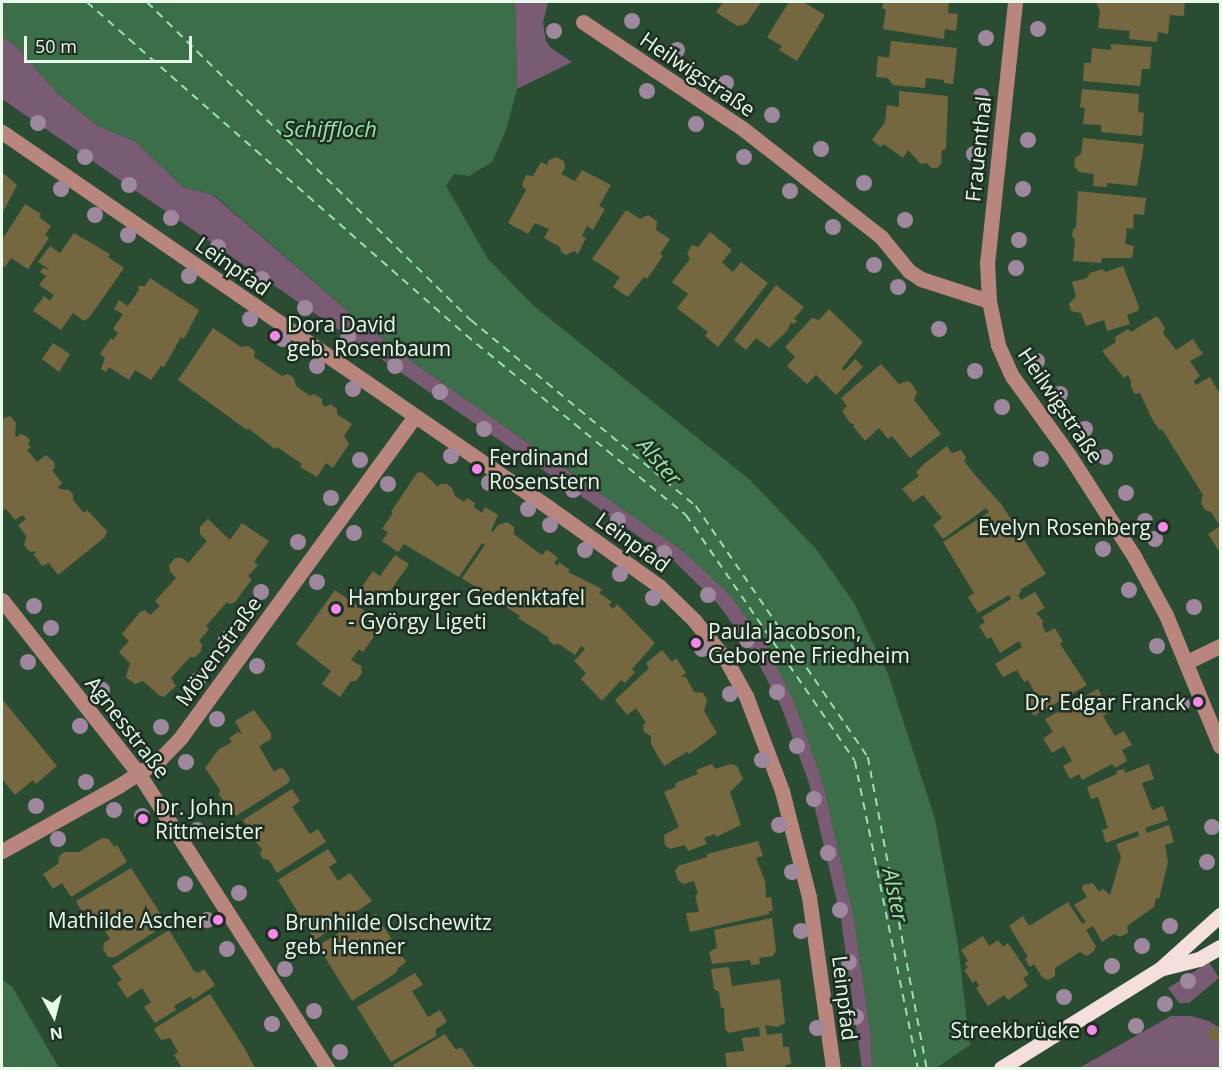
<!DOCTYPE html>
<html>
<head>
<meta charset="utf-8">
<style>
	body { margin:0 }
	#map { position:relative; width:1222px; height:1070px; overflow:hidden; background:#2a4c33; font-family:"Open Sans",sans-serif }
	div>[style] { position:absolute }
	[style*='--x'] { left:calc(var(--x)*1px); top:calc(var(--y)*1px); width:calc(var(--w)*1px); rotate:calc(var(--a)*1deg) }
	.green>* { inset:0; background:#795b74 }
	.water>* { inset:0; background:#3b6e49 }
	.pier>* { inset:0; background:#2a4c33 }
	.ferry>* { height:1.5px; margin-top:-0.75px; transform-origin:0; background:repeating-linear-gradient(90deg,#97e4aa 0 8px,transparent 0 14px) }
	.building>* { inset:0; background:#756841 }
	.round { border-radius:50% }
	.minor>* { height:15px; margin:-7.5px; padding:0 7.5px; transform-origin:7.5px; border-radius:7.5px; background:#b8867d }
	.major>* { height:15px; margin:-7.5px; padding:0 7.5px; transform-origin:7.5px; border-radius:7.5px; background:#f4dfdb }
	.trees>* { width:16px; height:16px; margin:-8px; border-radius:50%; background:#9f889e }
	.dots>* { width:16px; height:16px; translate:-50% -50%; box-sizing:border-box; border:3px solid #1f2e22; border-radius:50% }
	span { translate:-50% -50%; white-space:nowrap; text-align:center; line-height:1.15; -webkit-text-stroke:5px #1f2e22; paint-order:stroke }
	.street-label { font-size:21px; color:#e8fbeb }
	.poi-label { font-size:21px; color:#e8fbeb }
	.left { translate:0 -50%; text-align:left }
	.right { translate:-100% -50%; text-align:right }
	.water-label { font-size:22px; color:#97e4aa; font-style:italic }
	.frame { position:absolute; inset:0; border:3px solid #e8fbeb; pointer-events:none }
	.north { position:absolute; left:24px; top:986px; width:60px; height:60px; -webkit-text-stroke:4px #1f2e22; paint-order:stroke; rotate:173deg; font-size:16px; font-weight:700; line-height:24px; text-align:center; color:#e8fbeb }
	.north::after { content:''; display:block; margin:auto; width:21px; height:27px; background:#e8fbeb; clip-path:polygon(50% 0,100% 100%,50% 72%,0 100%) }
	.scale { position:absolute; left:24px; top:36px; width:168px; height:27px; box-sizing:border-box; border:3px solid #e8fbeb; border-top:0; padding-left:8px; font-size:18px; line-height:21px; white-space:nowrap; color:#e8fbeb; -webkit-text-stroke:4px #1f2e22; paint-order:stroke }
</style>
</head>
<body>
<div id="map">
	<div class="green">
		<i style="clip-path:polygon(515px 2px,548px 2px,543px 23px,546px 41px,551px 48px,572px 62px,517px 89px)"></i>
		<i style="clip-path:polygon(2px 36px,19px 49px,57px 93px,98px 126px,135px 141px,183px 187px,213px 195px,355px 317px,417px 365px,683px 551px,729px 594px,765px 642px,794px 701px,822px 779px,854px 918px,871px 1037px,872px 1068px,862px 1068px,841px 919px,809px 783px,781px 706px,753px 653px,718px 604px,675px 562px,591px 503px,2px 99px)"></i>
		<i style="clip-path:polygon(1209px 962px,1219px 978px,1189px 1003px,1179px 1003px,1168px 988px)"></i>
		<i style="clip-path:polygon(1171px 1016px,1191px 1016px,1209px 1021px,1220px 1028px,1220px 1068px,1079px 1068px)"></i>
	</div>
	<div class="water">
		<i style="clip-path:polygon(2px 2px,515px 2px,517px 89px,506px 130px,492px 162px,469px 176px,454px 174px,446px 186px,488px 259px,534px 306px,750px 480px,817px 550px,854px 603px,888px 674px,935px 819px,958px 944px,969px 1040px,976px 1068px,872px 1068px,871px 1037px,854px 918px,822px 779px,794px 701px,765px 642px,729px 594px,683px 551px,417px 365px,355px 317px,214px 195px,183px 187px,135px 141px,98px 126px,57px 93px,19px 49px,2px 36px)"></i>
		<i style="clip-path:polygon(2px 979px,13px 988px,59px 1068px,3px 1068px)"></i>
	</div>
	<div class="pier">
		<i style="clip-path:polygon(973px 1043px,979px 1068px,936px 1068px,970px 1045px)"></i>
	</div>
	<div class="ferry">
		<i style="--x:87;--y:2;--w:505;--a:41.3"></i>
		<i style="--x:466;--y:335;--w:284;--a:39.3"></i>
		<i style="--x:686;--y:515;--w:298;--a:55.5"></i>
		<i style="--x:855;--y:761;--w:313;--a:78.4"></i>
		<i style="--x:147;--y:2;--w:454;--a:44.5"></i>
		<i style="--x:471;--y:320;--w:292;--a:39.6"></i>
		<i style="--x:696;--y:506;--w:304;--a:55.6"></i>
		<i style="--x:868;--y:757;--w:317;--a:79.3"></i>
	</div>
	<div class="building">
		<i style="clip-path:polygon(723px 2px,761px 2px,746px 24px,737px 26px,716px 12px)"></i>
		<i style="clip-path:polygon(789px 2px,803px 2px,825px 15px,797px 61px,779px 50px,782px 46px,767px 37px)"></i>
		<i style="clip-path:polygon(883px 2px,949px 2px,948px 13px,958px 14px,956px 31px,945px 29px,944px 39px,883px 29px,886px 9px,882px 9px)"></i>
		<i style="clip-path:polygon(1096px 2px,1185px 2px,1184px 16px,1170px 15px,1168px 34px,1158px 32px,1157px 42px,1129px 39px,1130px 31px,1098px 28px,1100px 11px)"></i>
		<i style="clip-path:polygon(891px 41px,957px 48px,953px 84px,944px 83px,944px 80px,926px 78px,925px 88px,893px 85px,888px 78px,876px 77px,878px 56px,889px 58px)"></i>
		<i style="clip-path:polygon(1111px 44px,1152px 47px,1150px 69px,1142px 69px,1140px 86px,1083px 81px,1084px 63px,1091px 63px,1092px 48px,1111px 50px)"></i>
		<i style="clip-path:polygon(1082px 89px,1139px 94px,1138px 112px,1144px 113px,1142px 136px,1101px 132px,1101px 125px,1083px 124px,1085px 108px,1080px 107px)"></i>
		<i style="clip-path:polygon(899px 91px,948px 96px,946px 149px,942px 150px,941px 164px,937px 168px,931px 168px,927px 163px,921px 164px,908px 150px,903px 158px,884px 144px,881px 147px,872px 140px,885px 122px,887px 105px,899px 107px)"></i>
		<i style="clip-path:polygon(1083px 138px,1144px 144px,1137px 186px,1107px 183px,1107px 187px,1093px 186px,1094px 174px,1079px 172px,1074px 166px,1075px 158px,1081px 154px)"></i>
		<i style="clip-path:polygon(557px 157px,564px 161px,565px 168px,561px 174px,575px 181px,582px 170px,611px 185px,599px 206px,605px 209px,593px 230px,587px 226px,582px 236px,586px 238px,578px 254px,574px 251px,566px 255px,561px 252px,560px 247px,544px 238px,549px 229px,535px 223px,528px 234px,508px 223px,526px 190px,522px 185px,526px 175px,533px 176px,541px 162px,547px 165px,549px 160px)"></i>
		<i style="clip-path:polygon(2px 172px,17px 185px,2px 214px)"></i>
		<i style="clip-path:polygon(1078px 191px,1146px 198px,1144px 215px,1134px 214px,1133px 229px,1127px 228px,1125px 244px,1134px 246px,1132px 258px,1102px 258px,1101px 263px,1073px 261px,1075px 240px,1072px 236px,1073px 229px,1076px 228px)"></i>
		<i style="clip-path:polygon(25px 204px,41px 214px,39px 217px,51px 226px,45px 235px,49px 238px,28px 269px,11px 258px,5px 267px,2px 265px,2px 240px)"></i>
		<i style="clip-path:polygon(626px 210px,640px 219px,648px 215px,657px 221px,656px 230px,670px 239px,660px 254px,663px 256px,647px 279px,644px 277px,628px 297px,613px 287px,620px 277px,592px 259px)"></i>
		<i style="clip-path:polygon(710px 232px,732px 250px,722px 262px,728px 268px,733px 272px,741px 262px,768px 283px,718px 347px,705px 336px,708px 332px,677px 308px,688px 294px,672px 282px,690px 259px,687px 253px,692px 245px,698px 247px)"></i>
		<i style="clip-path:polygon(74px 233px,110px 254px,108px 257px,124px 268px,89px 318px,84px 321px,73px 313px,61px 330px,33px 311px,44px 296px,50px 301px,54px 295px,39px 285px,46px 276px,40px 272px,43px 268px,50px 270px,38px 262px,50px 246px,60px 253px)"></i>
		<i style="clip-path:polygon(1123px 266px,1139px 307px,1138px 311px,1127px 315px,1130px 324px,1107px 331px,1104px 320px,1086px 326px,1081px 313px,1071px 311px,1069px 304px,1076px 296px,1072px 282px,1087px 278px,1090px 273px,1102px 269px,1106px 272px)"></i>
		<i style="clip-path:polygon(150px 278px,199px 310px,184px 339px,181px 337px,164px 367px,161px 366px,151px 380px,135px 370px,129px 380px,109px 367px,106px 372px,101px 369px,105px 358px,100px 354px,111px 338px,113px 340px,118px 333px,113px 329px,123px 314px,114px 309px,119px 300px,128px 306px,139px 290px,138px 286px,145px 286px)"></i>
		<i style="clip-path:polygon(776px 285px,804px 307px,794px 319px,797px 321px,794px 324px,791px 322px,787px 331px,769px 348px,756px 338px,746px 350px,734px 340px)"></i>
		<i style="clip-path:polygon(829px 309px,863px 342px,842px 368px,844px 371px,855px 359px,863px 367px,836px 395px,816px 375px,807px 384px,787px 366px,795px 357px,785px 347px,812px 318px,819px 320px)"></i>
		<i style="clip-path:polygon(1155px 317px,1158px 317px,1165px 328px,1163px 333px,1176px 350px,1193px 339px,1203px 354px,1190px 361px,1200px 376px,1194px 381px,1196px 385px,1210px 377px,1220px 394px,1220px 548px,1218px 550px,1208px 534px,1220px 526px,1211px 512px,1205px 510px,1201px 502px,1203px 495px,1162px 429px,1160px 431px,1152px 419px,1140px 393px,1135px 394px,1131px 387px,1131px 381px,1128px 375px,1124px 378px,1102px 351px,1116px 342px,1115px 337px,1128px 329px,1131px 332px)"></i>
		<i style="clip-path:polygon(213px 328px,241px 347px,248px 346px,255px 351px,254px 357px,282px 376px,288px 374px,294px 378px,296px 386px,310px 396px,314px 394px,322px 399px,322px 405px,326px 407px,330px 404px,337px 409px,337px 414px,352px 424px,344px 436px,349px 444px,333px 468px,326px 463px,317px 477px,300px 467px,302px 464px,277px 447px,275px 449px,248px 428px,247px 430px,178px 380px)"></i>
		<i style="clip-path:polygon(53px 343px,70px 354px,59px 372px,42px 359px)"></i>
		<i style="clip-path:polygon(881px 364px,899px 384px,908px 381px,912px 384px,917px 392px,914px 400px,941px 434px,910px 458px,892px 436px,888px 439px,879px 428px,865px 441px,853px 426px,855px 425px,850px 423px,842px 411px,847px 406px,841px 398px)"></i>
		<i style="clip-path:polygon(10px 416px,16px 423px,15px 435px,17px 437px,21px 434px,26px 436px,30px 440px,28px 444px,31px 447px,27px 450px,37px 462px,46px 455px,54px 462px,55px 468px,52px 470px,62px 483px,58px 487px,59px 489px,69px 490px,73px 494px,73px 500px,84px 513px,87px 510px,107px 531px,105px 537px,58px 575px,49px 563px,42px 566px,34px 555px,36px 551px,30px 552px,24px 545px,26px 536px,18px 525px,26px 519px,23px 515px,15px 520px,6px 509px,2px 511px,2px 419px)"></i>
		<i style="clip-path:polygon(947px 446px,952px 453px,961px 450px,966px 457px,964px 461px,975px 475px,1001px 504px,1016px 527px,1021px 525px,1025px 532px,1022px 537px,1046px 574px,1020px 590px,1021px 592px,1018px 595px,1021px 600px,1035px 592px,1045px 608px,1036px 613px,1044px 622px,1042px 623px,1043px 627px,1046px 633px,1055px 628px,1063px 642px,1060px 644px,1087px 685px,1034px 716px,1025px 701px,1036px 695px,1028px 680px,1024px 682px,1017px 670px,1003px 677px,995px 664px,1022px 647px,1019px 641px,1000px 653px,991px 637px,987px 639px,979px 626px,985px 622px,982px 617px,1011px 599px,1009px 595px,978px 613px,968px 597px,974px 593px,943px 542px,989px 512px,986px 508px,943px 539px,933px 525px,942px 518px,932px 506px,923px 495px,913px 502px,902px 489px,919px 476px,916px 472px,925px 463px)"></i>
		<i style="clip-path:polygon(422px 472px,438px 487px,440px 484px,447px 484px,452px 488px,455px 496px,464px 502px,467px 498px,475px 503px,474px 507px,482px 513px,485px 507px,498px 515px,491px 531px,493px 532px,498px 525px,507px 522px,514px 527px,514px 534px,527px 544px,542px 555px,546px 550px,549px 551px,558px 558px,554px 563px,558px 566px,559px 562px,570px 570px,568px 572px,602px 589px,599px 593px,612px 602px,609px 605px,613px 609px,617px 604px,655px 643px,632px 669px,635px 672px,625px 683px,621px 680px,602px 701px,581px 679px,586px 673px,574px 661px,585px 649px,581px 646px,575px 655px,559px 644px,554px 645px,549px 641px,548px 637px,518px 618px,520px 616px,462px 578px,485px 545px,482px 543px,459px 577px,404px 544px,398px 552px,382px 541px,388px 532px,382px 529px,393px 513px,391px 512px,417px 473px)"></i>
		<i style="clip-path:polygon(208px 519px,230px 540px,242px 523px,269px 541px,254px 562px,258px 565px,248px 576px,252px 579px,235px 602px,229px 604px,227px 602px,206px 626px,209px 629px,199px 641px,202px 644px,201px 651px,195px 657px,190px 657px,171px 678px,176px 686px,164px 697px,160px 696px,143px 681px,135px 684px,126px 677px,130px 663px,119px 652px,129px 641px,122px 634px,140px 612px,145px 610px,150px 615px,160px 606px,155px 601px,176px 578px,170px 571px,169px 565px,175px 558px,182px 558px,188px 563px,207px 541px,200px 534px,200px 527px)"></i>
		<i style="clip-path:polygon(395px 555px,409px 564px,382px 603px,361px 588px,373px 571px,380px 576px)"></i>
		<i style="clip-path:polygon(335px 590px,383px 624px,363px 652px,359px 649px,351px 660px,361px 666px,362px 673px,356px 681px,351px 681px,340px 697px,322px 684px,331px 671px,296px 644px)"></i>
		<i style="clip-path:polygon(662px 650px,672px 662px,676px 658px,686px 673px,681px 677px,686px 677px,694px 692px,703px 693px,707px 700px,704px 711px,717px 733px,689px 754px,687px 752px,664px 766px,651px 744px,651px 736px,644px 732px,643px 725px,646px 723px,636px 708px,627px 715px,615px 700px,649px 668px,646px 663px)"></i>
		<i style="clip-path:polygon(1098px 689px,1110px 712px,1103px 716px,1115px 736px,1124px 731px,1132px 745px,1122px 750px,1127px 761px,1115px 768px,1112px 764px,1082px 780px,1079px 774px,1070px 779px,1063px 766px,1072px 761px,1064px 746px,1052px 753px,1043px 738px,1053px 732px,1045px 719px)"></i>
		<i style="clip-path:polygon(2px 699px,57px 766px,36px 784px,33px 780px,15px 795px,2px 779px)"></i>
		<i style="clip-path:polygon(254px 710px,271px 733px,271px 739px,259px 746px,274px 772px,280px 768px,284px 769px,290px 779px,288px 783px,236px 816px,219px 795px,220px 790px,205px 768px,219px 749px,232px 742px,229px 738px,238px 732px,242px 734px,235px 721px)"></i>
		<i style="clip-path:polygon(712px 764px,715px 769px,731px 764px,737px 766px,743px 779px,730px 792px,741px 825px,716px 837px,715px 834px,704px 838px,707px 844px,688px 851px,685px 845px,670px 849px,665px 845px,664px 835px,679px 827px,664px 792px,676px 787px,675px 784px,680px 781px,698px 774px,696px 770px)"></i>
		<i style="clip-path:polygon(1149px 764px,1154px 779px,1142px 783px,1152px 810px,1163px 806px,1168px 820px,1145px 828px,1147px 833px,1169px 825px,1174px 842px,1165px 845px,1168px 862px,1159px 899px,1156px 898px,1154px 907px,1127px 926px,1128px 933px,1120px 937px,1114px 934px,1102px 942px,1093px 926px,1086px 930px,1096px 946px,1094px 951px,1087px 956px,1080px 952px,1055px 968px,1055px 976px,1048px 980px,1042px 977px,1034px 964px,1030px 967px,1025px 959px,1028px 957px,1009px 926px,1023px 916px,1029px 926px,1068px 902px,1082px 924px,1086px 922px,1074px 905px,1087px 897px,1082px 889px,1083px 885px,1093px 883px,1099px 892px,1103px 889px,1110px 895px,1121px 857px,1116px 844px,1139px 836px,1138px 831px,1106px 843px,1102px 830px,1108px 828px,1098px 797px,1091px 799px,1087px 787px,1117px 774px,1116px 771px,1124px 769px,1125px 773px)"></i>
		<i style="clip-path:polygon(292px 789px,300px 801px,292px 807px,310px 834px,318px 829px,326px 842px,277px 873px,269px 860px,263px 859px,260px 854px,262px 849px,250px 836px,251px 832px,243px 820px)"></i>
		<i style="clip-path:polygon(102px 838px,109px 839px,114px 847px,117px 845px,127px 862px,71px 897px,62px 883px,53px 889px,43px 874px,58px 864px,59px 856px,64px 852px,79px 852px)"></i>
		<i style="clip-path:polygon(758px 841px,763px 856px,756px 858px,765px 881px,766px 898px,771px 897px,773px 911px,769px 911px,769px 914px,690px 932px,686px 913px,699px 912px,695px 895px,698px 894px,694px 881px,683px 884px,678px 880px,675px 871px,678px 866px,707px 857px,707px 854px)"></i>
		<i style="clip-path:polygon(328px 849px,337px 862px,329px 867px,338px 881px,350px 873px,372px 901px,315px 940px,278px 880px)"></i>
		<i style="clip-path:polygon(131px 868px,167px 924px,115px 957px,108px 957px,103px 949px,104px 943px,110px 939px,93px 913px,84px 916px,76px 901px)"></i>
		<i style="clip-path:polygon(376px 914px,392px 940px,383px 946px,390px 956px,399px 951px,406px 962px,398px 968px,396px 973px,352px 1001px,318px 946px,362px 918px,369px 919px)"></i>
		<i style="clip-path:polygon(772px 918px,776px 951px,773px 956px,759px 958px,760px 964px,751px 965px,750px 960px,712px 964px,709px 952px,717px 948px,714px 930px)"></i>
		<i style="clip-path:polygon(169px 930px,194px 971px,198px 973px,204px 969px,215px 985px,193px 1000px,191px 996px,174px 1006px,176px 1010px,155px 1023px,144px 1007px,151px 1002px,142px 988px,127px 998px,117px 983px,122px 980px,112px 966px)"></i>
		<i style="clip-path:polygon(983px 936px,989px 946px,998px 940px,1003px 947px,1008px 943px,1029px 974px,1023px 978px,1028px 986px,1008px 1000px,1004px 995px,988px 1006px,976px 988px,979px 986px,976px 980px,973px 983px,964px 970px,968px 968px,965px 963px,968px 961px,961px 950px)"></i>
		<i style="clip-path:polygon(729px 967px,732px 986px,780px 979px,785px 1023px,777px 1027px,765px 1025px,767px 1035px,782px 1033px,783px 1047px,789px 1047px,791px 1064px,785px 1065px,786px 1068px,727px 1068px,725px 1053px,744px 1051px,742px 1038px,760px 1036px,759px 1027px,729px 1033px,725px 1029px,724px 1008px,721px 1008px,719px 992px,714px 989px,711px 969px)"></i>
		<i style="clip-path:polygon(415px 973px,423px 985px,412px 991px,428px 1017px,440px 1010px,447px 1022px,436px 1029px,436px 1036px,391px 1062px,357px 1007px)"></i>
		<i style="clip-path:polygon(210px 994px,245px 1049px,255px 1068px,182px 1068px,174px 1055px,178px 1052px,170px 1038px,161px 1040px,155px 1031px,155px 1028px)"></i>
		<i class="round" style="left:1208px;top:1027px;width:14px;height:14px"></i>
		<i style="clip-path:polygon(445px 1034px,455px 1049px,462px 1048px,475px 1068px,395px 1068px,393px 1065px)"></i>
	</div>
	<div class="minor">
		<i style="--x:1015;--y:2;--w:262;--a:96.1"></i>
		<i style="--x:987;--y:262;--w:39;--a:87"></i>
		<i style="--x:989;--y:301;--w:45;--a:78.4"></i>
		<i style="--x:998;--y:345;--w:34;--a:66"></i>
		<i style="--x:1012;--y:376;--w:97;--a:54.2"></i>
		<i style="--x:1069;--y:455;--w:122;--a:57.3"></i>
		<i style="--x:1135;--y:558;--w:65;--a:61.5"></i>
		<i style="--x:1166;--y:615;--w:142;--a:67.6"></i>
		<i style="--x:583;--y:22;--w:191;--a:33.7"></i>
		<i style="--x:742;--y:128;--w:177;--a:38.1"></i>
		<i style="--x:881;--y:237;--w:44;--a:50.5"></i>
		<i style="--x:909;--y:271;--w:14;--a:34"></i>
		<i style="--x:921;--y:279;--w:71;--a:17.9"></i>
		<i style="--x:2;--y:132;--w:666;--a:34.48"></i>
		<i style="--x:551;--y:509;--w:133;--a:35.5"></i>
		<i style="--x:659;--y:586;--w:49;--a:44.2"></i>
		<i style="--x:694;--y:620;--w:51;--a:51.3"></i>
		<i style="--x:726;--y:660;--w:41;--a:60.9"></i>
		<i style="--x:746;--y:696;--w:102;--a:69.2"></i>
		<i style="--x:782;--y:791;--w:109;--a:75.7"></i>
		<i style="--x:809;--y:897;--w:173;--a:82"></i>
		<i style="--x:2;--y:600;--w:221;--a:51.8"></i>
		<i style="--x:139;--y:774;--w:349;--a:57.4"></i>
		<i style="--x:1187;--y:662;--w:37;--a:-26"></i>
		<i style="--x:2;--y:851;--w:135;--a:-29.2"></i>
		<i style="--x:120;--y:785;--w:48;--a:-33"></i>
		<i style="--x:160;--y:759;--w:30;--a:-46"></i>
		<i style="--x:181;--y:737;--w:396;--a:-53.9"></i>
	</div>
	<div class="major">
		<i style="--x:1163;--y:968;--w:37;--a:-14"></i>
		<i style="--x:1199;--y:959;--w:24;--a:-30"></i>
		<i style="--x:1001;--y:1068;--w:187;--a:-31.9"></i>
		<i style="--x:1160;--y:969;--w:81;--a:-42"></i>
	</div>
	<div class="trees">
		<i style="left:632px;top:21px"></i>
		<i style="left:1038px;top:29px"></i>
		<i style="left:554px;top:31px"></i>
		<i style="left:986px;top:38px"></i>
		<i style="left:677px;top:50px"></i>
		<i style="left:726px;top:83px"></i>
		<i style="left:647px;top:91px"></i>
		<i style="left:981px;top:96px"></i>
		<i style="left:772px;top:115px"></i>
		<i style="left:38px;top:123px"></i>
		<i style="left:696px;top:124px"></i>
		<i style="left:1028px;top:140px"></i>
		<i style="left:821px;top:149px"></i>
		<i style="left:974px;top:154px"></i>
		<i style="left:85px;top:157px"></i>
		<i style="left:744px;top:157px"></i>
		<i style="left:864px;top:183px"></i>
		<i style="left:129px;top:185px"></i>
		<i style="left:61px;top:189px"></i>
		<i style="left:1023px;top:189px"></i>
		<i style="left:790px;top:191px"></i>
		<i style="left:95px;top:215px"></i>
		<i style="left:171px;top:218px"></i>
		<i style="left:905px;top:220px"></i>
		<i style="left:833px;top:227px"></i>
		<i style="left:128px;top:235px"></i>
		<i style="left:1019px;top:240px"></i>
		<i style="left:218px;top:247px"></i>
		<i style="left:874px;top:265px"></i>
		<i style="left:1016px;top:268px"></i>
		<i style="left:189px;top:276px"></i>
		<i style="left:262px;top:279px"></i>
		<i style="left:898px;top:287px"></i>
		<i style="left:305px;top:308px"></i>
		<i style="left:250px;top:319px"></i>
		<i style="left:939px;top:329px"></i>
		<i style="left:348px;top:337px"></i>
		<i style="left:283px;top:339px"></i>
		<i style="left:1037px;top:361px"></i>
		<i style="left:317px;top:366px"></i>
		<i style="left:395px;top:366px"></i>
		<i style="left:975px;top:371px"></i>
		<i style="left:353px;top:389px"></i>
		<i style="left:440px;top:392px"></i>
		<i style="left:1060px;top:394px"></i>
		<i style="left:1002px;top:407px"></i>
		<i style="left:484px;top:429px"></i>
		<i style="left:1085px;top:429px"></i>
		<i style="left:451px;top:456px"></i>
		<i style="left:1105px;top:457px"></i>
		<i style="left:528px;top:459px"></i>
		<i style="left:1041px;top:459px"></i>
		<i style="left:360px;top:460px"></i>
		<i style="left:489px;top:483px"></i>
		<i style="left:388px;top:484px"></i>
		<i style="left:573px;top:490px"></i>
		<i style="left:1126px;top:493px"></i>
		<i style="left:331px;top:498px"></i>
		<i style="left:528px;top:509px"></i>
		<i style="left:618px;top:520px"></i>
		<i style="left:1145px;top:521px"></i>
		<i style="left:550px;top:525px"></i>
		<i style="left:354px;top:533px"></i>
		<i style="left:1155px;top:539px"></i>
		<i style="left:298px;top:542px"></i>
		<i style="left:1103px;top:549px"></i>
		<i style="left:585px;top:550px"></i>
		<i style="left:664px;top:553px"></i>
		<i style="left:620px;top:574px"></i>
		<i style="left:317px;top:582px"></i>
		<i style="left:1129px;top:590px"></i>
		<i style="left:261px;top:592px"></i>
		<i style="left:708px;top:595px"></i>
		<i style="left:653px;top:598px"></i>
		<i style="left:34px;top:606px"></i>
		<i style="left:1194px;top:607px"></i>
		<i style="left:51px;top:628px"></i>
		<i style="left:226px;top:639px"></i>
		<i style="left:747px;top:640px"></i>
		<i style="left:1157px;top:646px"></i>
		<i style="left:702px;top:649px"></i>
		<i style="left:28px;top:662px"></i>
		<i style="left:257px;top:666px"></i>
		<i style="left:198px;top:680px"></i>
		<i style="left:102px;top:690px"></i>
		<i style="left:777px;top:692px"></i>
		<i style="left:730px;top:694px"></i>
		<i style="left:1182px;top:704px"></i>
		<i style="left:217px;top:719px"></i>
		<i style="left:80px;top:726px"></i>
		<i style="left:161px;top:727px"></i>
		<i style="left:797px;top:746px"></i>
		<i style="left:762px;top:760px"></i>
		<i style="left:186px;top:762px"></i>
		<i style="left:86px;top:782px"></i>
		<i style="left:814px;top:799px"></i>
		<i style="left:36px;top:806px"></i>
		<i style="left:114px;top:810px"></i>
		<i style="left:142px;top:816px"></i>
		<i style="left:779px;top:825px"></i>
		<i style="left:1212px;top:827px"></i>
		<i style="left:197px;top:830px"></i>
		<i style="left:58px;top:839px"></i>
		<i style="left:828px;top:853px"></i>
		<i style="left:1207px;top:862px"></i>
		<i style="left:792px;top:872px"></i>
		<i style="left:185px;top:884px"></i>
		<i style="left:239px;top:893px"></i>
		<i style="left:840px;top:910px"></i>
		<i style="left:207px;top:920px"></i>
		<i style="left:1170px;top:926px"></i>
		<i style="left:801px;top:931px"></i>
		<i style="left:1142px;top:946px"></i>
		<i style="left:227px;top:949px"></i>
		<i style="left:849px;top:962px"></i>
		<i style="left:1112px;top:966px"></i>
		<i style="left:285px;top:969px"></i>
		<i style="left:1188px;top:981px"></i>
		<i style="left:1064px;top:997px"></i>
		<i style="left:1165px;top:1004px"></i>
		<i style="left:314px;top:1011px"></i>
		<i style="left:856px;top:1017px"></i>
		<i style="left:272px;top:1024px"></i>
		<i style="left:1136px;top:1026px"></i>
		<i style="left:817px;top:1028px"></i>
		<i style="left:340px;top:1052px"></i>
	</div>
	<div class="dots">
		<i style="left:275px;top:336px;background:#f788eb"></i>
		<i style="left:477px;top:469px;background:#f788eb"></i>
		<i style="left:1163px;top:527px;background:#f788eb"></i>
		<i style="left:336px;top:609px;background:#f788eb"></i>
		<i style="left:696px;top:643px;background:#f788eb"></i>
		<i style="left:1198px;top:702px;background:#f788eb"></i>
		<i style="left:143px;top:819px;background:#f788eb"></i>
		<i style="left:218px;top:920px;background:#f788eb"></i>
		<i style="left:273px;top:934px;background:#f788eb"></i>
		<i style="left:1092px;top:1030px;background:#f788eb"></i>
	</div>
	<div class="street-label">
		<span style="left:698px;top:74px;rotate:34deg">Heilwigstraße</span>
		<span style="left:978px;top:149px;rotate:-84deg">Frauenthal</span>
		<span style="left:233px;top:266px;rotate:35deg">Leinpfad</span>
		<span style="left:1061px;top:405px;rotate:56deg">Heilwigstraße</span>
		<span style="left:633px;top:542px;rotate:36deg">Leinpfad</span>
		<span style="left:218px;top:651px;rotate:-54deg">Mövenstraße</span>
		<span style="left:128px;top:727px;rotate:52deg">Agnesstraße</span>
		<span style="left:845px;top:998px;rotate:83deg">Leinpfad</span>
	</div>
	<div class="poi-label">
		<span class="left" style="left:287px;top:336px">Dora David<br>geb. Rosenbaum</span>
		<span class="left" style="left:489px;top:469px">Ferdinand<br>Rosenstern</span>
		<span class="right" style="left:1151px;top:527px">Evelyn Rosenberg</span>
		<span class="left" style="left:348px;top:609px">Hamburger Gedenktafel<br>- György Ligeti</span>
		<span class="left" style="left:708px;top:643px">Paula Jacobson,<br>Geborene Friedheim</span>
		<span class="right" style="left:1186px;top:702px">Dr. Edgar Franck</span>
		<span class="left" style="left:155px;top:819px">Dr. John<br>Rittmeister</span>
		<span class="right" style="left:206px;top:920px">Mathilde Ascher</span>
		<span class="left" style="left:285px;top:934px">Brunhilde Olschewitz<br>geb. Henner</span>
		<span class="right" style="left:1080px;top:1030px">Streekbrücke</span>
	</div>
	<div class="water-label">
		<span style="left:330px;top:129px">Schiffloch</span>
		<span style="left:660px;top:461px;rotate:49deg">Alster</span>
		<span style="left:896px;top:895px;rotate:78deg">Alster</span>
	</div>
	<div class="frame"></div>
	<div class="north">N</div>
	<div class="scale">50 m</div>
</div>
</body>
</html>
